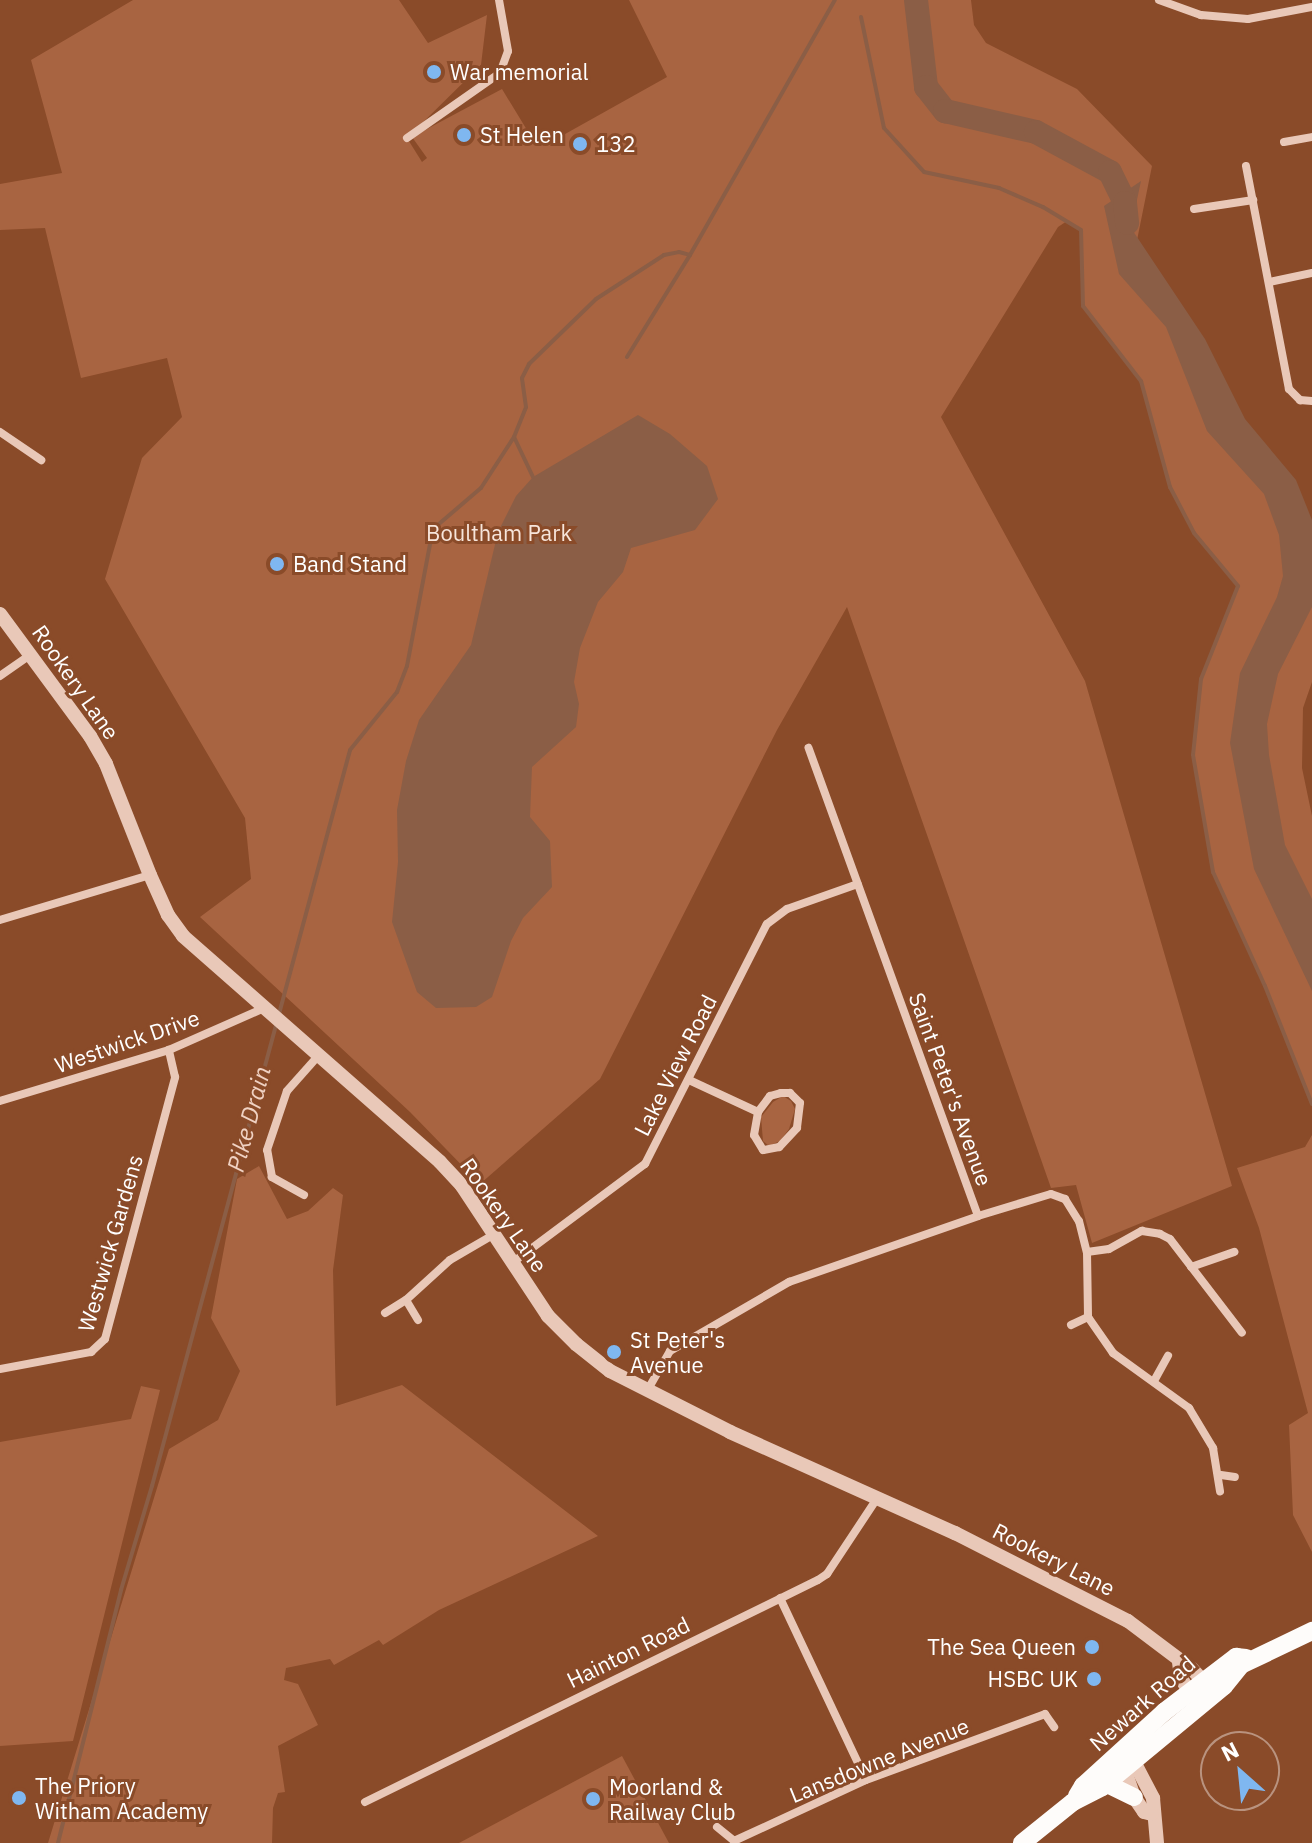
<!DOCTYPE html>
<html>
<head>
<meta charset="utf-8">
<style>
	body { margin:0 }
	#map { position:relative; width:1312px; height:1843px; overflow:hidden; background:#8a4b29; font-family:"IBM Plex Sans",sans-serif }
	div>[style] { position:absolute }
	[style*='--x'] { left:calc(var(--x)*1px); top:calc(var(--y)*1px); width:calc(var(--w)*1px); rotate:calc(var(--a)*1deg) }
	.green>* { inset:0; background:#a86441 }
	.water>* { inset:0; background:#8b5e46 }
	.stream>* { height:4px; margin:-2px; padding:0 2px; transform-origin:2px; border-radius:2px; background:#8b5e46 }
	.river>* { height:24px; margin:-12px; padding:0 12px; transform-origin:12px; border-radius:12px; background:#8b5e46 }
	.minor>* { height:8px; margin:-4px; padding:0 4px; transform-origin:4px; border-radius:4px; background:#e9c8b8 }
	.tertiary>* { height:14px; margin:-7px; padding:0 7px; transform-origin:7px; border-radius:7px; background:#e9c8b8 }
	.primary>* { height:18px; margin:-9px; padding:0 9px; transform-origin:9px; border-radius:9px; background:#fefcfa }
	.dots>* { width:22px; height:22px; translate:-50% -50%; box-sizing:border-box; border:4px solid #8a4b29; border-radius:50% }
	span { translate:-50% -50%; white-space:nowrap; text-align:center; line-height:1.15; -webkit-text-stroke:6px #8a4b29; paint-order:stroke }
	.poi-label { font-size:22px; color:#fff }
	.left { translate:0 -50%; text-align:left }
	.right { translate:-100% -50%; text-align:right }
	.park-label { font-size:22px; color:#f7e5db }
	.street-label { font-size:22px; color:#fff }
	.water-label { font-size:24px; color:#f0d2c3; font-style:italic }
	.north { position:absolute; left:1200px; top:1731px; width:80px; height:80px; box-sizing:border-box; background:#8a4b29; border:2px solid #b9937f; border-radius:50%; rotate:333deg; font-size:22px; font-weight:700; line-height:32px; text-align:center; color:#fff }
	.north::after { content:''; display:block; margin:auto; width:28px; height:36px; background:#7fb7f0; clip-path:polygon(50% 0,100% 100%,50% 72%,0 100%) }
</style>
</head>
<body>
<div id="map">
	<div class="green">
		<i style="clip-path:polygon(133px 0,399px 0,428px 43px,487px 15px,481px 65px,407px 138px,422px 162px,427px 158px,412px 137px,502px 89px,530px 135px,538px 131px,549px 143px,667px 77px,629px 0,971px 0,974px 25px,986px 43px,1077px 89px,1152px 166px,1131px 270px,1312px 540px,1312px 682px,1303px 708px,1302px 768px,1312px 816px,1312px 1104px,1265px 986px,1213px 872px,1193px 755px,1201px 679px,1238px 586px,1194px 533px,1170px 487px,1141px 381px,1083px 306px,1080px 229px,1067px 221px,1058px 227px,941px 417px,1085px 681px,1232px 1186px,1092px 1243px,1076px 1185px,1051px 1188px,847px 607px,777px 730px,600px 1079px,480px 1184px,410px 1112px,200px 917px,251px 879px,245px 818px,105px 579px,142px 458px,182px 417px,167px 358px,81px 378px,45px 228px,0 230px,0 184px,62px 173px,31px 60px)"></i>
		<i style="clip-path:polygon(783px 1096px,791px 1101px,795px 1109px,789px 1129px,780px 1141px,769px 1146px,763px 1141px,761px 1117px,773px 1102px)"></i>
		<i style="clip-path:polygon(1312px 1135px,1312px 1552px,1293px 1515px,1289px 1425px,1308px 1413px,1259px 1228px,1237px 1168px,1305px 1147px)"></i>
		<i style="clip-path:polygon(259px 1166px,287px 1219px,308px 1211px,333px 1188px,343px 1195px,333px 1270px,336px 1406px,402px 1385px,598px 1536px,439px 1610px,383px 1645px,379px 1640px,334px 1665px,330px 1659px,286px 1668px,284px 1680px,298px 1684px,318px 1725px,278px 1746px,285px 1792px,278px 1793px,273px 1808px,272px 1843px,48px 1843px,169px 1449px,218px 1420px,240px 1371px,211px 1318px,237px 1179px)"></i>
		<i style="clip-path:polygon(141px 1386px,160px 1390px,73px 1741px,0 1746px,0 1442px,131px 1419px)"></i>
		<i style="clip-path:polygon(622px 1756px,669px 1843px,459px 1843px)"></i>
	</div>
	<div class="water">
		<i style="clip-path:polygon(1141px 181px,1131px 228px,1205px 339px,1245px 419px,1296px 480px,1312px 520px,1312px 607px,1278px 674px,1267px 724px,1269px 755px,1285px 845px,1312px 899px,1312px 991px,1254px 869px,1230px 743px,1240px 673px,1277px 597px,1283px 576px,1279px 535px,1264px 494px,1207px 431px,1166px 327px,1119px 274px,1104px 206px)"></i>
		<i style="clip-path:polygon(638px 415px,670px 434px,707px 466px,718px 499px,695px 530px,631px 548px,623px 572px,598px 602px,580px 648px,574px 682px,579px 704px,576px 727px,532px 767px,530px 817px,550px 841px,552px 887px,523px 918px,511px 941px,492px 997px,476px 1007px,436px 1008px,417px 992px,392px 922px,398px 862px,397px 810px,406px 761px,419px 720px,471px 645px,498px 532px,516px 496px,533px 477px)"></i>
	</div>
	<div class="stream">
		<i style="--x:861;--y:17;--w:113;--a:78.3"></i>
		<i style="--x:884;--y:128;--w:59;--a:47.7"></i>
		<i style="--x:924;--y:172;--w:77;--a:12"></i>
		<i style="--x:999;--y:188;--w:48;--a:23.4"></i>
		<i style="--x:1043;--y:207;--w:44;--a:31.2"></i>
		<i style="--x:1081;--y:230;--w:76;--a:88.5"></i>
		<i style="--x:1083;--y:306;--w:95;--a:52.3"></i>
		<i style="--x:1141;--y:381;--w:110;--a:74.7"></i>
		<i style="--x:1170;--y:487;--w:52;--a:62.4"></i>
		<i style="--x:1194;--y:533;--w:69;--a:50.3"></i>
		<i style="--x:1238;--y:586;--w:100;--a:111.7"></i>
		<i style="--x:1201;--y:679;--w:76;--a:96"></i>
		<i style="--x:1193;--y:755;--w:119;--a:80.3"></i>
		<i style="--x:1213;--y:872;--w:125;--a:65.5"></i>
		<i style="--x:1265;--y:986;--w:127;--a:68.3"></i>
		<i style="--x:627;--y:357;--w:120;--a:-58.3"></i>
		<i style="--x:690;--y:255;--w:293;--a:-60.4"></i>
		<i style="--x:533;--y:477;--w:44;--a:-115.4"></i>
		<i style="--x:514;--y:437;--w:32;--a:-68"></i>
		<i style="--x:526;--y:407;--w:29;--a:-98"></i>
		<i style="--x:522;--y:378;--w:16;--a:-63"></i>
		<i style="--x:529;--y:364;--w:93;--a:-44.1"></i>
		<i style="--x:596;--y:299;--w:81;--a:-32.9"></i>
		<i style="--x:664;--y:255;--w:15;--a:-11"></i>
		<i style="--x:679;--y:252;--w:11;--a:15"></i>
		<i style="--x:58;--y:1843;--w:261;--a:-76"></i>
		<i style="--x:121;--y:1590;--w:109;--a:-73.4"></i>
		<i style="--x:152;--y:1486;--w:762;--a:-74.94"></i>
		<i style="--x:350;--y:750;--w:75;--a:-51"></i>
		<i style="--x:397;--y:692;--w:28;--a:-69"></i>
		<i style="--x:407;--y:666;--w:139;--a:-79.3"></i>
		<i style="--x:433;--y:529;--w:63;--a:-40.5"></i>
		<i style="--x:481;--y:488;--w:61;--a:-57.1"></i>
	</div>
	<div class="river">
		<i style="--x:916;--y:0;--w:88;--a:83.4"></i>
		<i style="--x:926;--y:87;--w:31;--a:52"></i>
		<i style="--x:945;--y:111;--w:93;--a:13"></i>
		<i style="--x:1036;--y:132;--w:84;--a:28.4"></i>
		<i style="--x:1110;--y:172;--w:34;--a:64"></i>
		<i style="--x:1125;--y:203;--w:20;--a:84"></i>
	</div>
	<div class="minor">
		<i style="--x:1159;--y:0;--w:45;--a:19.7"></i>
		<i style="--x:1201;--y:15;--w:47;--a:4.9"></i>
		<i style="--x:1248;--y:19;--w:65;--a:-10.6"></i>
		<i style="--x:407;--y:138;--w:113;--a:-35"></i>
		<i style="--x:500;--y:73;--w:23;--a:-70"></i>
		<i style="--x:508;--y:51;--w:52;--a:-100"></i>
		<i style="--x:1284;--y:142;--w:28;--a:-10"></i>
		<i style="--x:1246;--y:166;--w:227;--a:79.1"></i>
		<i style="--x:1289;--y:389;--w:16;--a:45"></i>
		<i style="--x:1300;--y:400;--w:12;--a:5"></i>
		<i style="--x:1194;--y:209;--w:60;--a:-8.7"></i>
		<i style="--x:1269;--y:282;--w:44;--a:-11.8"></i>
		<i style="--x:0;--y:432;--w:50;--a:34.3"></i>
		<i style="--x:0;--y:676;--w:38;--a:-35"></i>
		<i style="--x:0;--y:920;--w:157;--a:-16.7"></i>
		<i style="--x:689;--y:1080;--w:76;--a:24.9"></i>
		<i style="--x:781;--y:1093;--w:9;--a:0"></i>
		<i style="--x:790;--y:1093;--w:14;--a:45"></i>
		<i style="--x:800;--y:1103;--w:25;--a:97"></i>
		<i style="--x:797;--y:1128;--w:26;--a:133"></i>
		<i style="--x:779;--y:1147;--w:16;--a:169"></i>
		<i style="--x:763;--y:1150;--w:17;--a:-121"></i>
		<i style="--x:754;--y:1135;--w:23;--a:-80"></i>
		<i style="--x:758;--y:1112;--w:20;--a:-53"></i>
		<i style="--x:770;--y:1096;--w:11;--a:-15"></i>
		<i style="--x:0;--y:1101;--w:177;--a:-16.8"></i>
		<i style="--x:169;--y:1050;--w:102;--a:-23.8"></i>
		<i style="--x:304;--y:1195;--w:37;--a:-151"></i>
		<i style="--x:272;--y:1177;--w:27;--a:-100"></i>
		<i style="--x:267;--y:1150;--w:62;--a:-71.3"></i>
		<i style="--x:287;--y:1091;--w:48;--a:-48.4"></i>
		<i style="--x:978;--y:1216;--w:76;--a:-16.8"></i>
		<i style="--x:1051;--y:1194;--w:15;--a:20"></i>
		<i style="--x:1065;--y:1199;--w:26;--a:58"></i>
		<i style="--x:1079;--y:1221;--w:32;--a:76"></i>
		<i style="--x:1087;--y:1252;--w:65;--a:89.1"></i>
		<i style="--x:1088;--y:1317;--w:44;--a:55.2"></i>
		<i style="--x:1113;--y:1353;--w:94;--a:35.9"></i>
		<i style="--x:1189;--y:1408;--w:47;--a:59"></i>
		<i style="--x:1213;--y:1448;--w:44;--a:80.8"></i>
		<i style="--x:1087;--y:1252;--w:22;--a:-8"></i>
		<i style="--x:1109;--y:1249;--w:38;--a:-29"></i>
		<i style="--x:1142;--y:1231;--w:18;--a:9"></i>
		<i style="--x:1160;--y:1234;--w:11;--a:27"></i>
		<i style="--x:1170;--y:1239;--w:118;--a:52.5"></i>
		<i style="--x:512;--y:1263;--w:166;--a:-36.7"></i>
		<i style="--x:645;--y:1164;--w:269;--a:-63.1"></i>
		<i style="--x:767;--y:924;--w:25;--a:-37"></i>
		<i style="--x:787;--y:909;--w:75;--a:-19.4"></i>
		<i style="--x:1191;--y:1267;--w:46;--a:-19.2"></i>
		<i style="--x:385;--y:1313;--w:25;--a:-32"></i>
		<i style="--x:418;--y:1320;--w:23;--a:-121"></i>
		<i style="--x:406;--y:1300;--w:59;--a:-42.3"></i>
		<i style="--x:450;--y:1260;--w:50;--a:-30.2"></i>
		<i style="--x:1071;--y:1325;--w:19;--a:-25"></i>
		<i style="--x:0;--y:1369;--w:93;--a:-10.6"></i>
		<i style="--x:91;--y:1352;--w:19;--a:-43"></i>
		<i style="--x:105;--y:1339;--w:271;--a:-75"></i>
		<i style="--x:175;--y:1077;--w:28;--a:-103"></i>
		<i style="--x:1154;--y:1381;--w:29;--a:-61"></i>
		<i style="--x:647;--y:1391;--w:46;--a:-60.1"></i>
		<i style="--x:670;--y:1351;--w:138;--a:-30.1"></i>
		<i style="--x:789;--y:1282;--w:200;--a:-19.2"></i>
		<i style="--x:978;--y:1216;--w:498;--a:-109.9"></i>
		<i style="--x:1221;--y:1475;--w:14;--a:8"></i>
		<i style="--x:780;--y:1598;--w:201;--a:64.7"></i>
		<i style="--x:365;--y:1802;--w:504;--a:-26.11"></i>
		<i style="--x:818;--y:1580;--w:11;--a:-34"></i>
		<i style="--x:827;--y:1574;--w:89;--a:-56.5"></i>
		<i style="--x:717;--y:1827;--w:22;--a:39"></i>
		<i style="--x:734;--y:1841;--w:145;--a:-24.8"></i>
		<i style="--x:866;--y:1780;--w:191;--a:-20.2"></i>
		<i style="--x:1045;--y:1714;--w:16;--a:55"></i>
	</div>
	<div class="tertiary">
		<i style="--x:0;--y:614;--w:152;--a:53.6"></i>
		<i style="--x:90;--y:736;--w:32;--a:60"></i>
		<i style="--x:106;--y:764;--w:119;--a:68.4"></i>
		<i style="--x:150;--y:875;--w:44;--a:65.8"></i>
		<i style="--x:168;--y:915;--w:26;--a:54"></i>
		<i style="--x:183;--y:936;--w:342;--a:41.3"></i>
		<i style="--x:440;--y:1162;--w:33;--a:47"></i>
		<i style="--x:462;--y:1186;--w:156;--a:56.5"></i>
		<i style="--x:548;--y:1316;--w:40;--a:45"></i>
		<i style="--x:576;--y:1344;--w:43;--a:38.5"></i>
		<i style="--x:610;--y:1371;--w:135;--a:26.9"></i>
		<i style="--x:730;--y:1432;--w:247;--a:24.2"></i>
		<i style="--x:955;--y:1533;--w:194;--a:27"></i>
		<i style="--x:1128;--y:1621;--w:80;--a:36.9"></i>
		<i style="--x:1192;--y:1669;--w:25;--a:47"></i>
		<i style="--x:1179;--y:1662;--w:16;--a:83"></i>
		<i style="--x:1181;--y:1678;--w:27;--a:59"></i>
		<i style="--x:1130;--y:1754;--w:50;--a:62.4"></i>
		<i style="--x:1153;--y:1798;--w:45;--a:84.9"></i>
		<i style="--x:1122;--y:1762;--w:37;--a:71"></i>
		<i style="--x:1134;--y:1797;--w:18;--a:56"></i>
		<i style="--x:1144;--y:1812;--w:8;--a:14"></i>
	</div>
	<div class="primary">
		<i style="--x:1105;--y:1783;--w:32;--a:26"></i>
		<i style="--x:1077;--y:1796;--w:12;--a:-59"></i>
		<i style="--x:1083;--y:1786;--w:110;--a:-42.4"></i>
		<i style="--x:1164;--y:1712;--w:91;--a:-37.4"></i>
		<i style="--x:1236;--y:1657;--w:10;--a:6"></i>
		<i style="--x:1022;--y:1843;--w:65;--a:-38.8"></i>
		<i style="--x:1073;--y:1802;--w:33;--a:-27"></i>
		<i style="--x:1102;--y:1787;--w:158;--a:-39.6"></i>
		<i style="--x:1224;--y:1686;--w:27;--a:-51"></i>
		<i style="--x:1241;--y:1665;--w:79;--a:-25.6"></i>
	</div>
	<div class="dots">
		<i style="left:434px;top:72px;background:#7fb7f0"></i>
		<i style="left:464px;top:135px;background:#7fb7f0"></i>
		<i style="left:580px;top:144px;background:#7fb7f0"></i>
		<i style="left:277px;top:564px;background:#7fb7f0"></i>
		<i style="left:614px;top:1352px;background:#7fb7f0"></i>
		<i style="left:1092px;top:1647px;background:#7fb7f0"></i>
		<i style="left:1094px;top:1679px;background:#7fb7f0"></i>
		<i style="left:19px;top:1798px;background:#7fb7f0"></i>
		<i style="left:593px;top:1799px;background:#7fb7f0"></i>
	</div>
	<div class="poi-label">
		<span class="left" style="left:450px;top:72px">War memorial</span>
		<span class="left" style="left:480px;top:135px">St Helen</span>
		<span class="left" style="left:596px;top:144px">132</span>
		<span class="left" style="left:293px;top:564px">Band Stand</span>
		<span class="left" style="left:630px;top:1352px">St Peter's<br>Avenue</span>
		<span class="right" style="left:1076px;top:1647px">The Sea Queen</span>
		<span class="right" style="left:1078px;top:1679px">HSBC UK</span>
		<span class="left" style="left:35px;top:1798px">The Priory<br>Witham Academy</span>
		<span class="left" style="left:609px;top:1799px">Moorland &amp;<br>Railway Club</span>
	</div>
	<div class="park-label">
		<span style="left:499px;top:533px">Boultham Park</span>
	</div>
	<div class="street-label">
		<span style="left:76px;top:682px;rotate:55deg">Rookery Lane</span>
		<span style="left:127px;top:1041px;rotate:-19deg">Westwick Drive</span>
		<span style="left:675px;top:1065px;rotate:-63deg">Lake View Road</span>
		<span style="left:951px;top:1089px;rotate:70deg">Saint Peter's Avenue</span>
		<span style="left:504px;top:1215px;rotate:55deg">Rookery Lane</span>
		<span style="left:110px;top:1243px;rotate:-74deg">Westwick Gardens</span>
		<span style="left:1054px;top:1559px;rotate:27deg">Rookery Lane</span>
		<span style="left:628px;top:1652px;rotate:-26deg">Hainton Road</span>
		<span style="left:1142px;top:1703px;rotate:-41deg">Newark Road</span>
		<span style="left:879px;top:1760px;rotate:-22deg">Lansdowne Avenue</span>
	</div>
	<div class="water-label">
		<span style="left:249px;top:1119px;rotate:-75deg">Pike Drain</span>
	</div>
	<div class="north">N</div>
</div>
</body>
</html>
